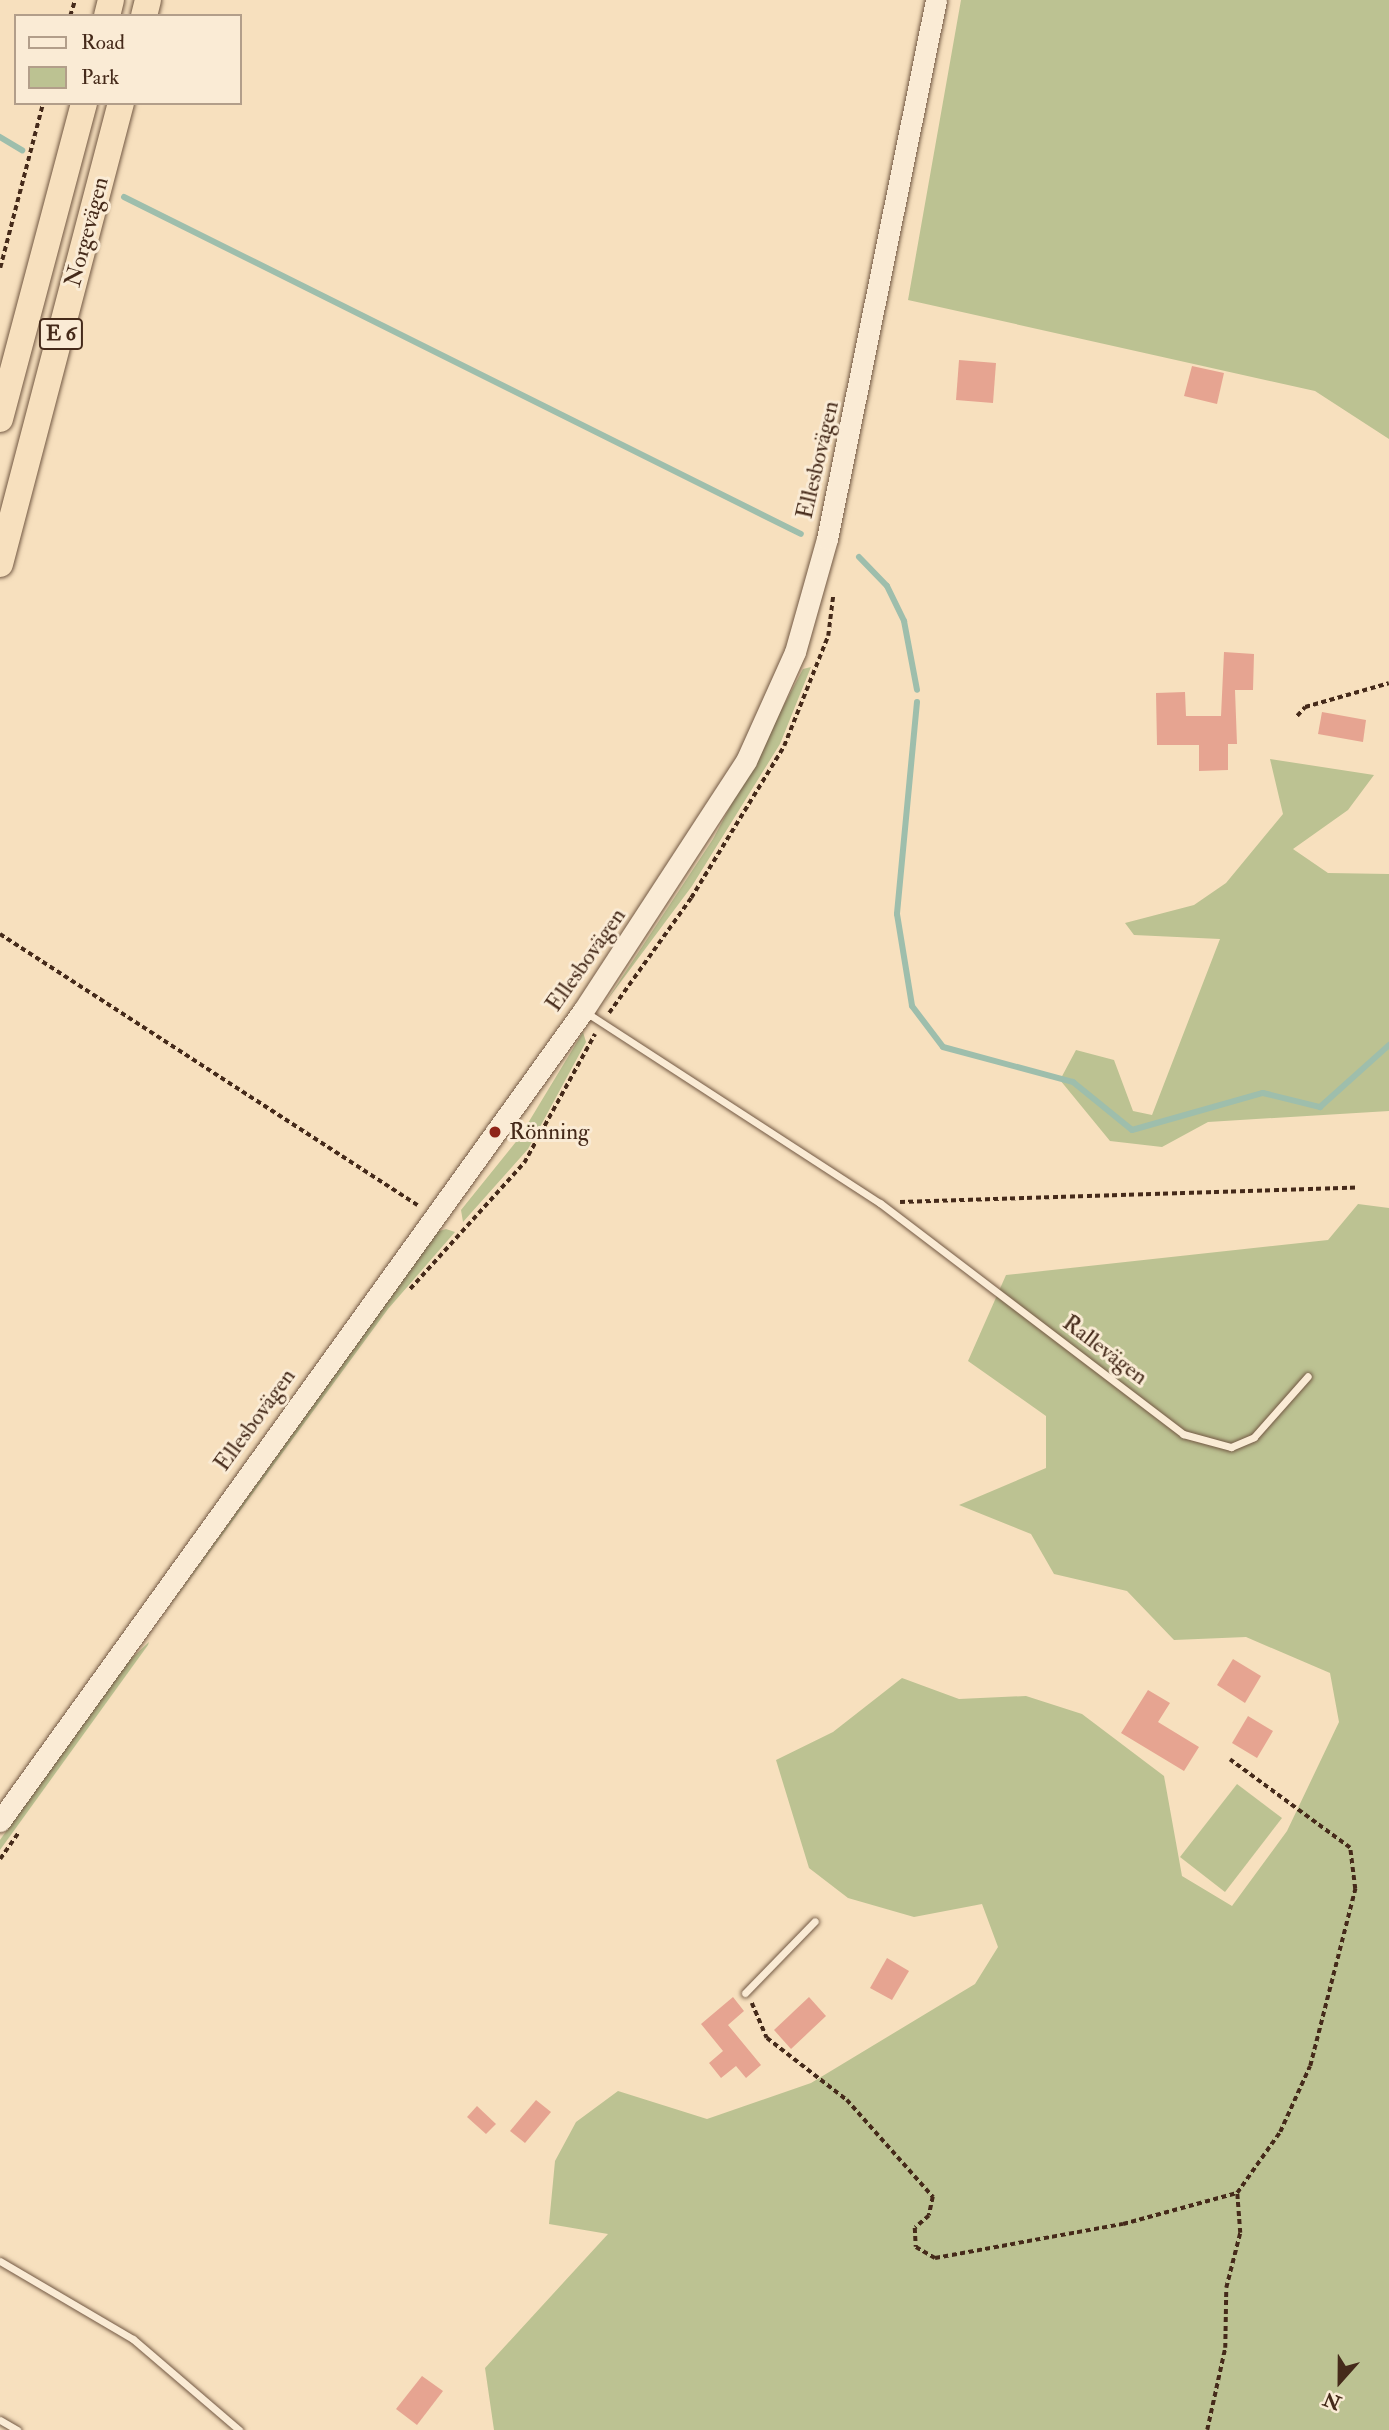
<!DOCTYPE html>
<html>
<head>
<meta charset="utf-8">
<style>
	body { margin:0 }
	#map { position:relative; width:1389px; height:2430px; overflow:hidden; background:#f7e0be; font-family:"IM FELL Double Pica",serif }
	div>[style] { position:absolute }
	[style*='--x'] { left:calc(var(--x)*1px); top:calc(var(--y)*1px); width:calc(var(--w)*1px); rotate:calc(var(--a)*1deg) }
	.green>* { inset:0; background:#bcc292 }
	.stream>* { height:6px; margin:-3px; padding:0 3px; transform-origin:3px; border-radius:3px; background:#9ebeac }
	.building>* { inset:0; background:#e6a491 }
	.path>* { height:3.5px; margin-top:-1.75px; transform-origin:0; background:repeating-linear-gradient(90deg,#452a1a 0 5px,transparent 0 8.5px) }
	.roads { filter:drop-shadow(0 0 2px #725843) drop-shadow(0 0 2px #725843) }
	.lane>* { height:7px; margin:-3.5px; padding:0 3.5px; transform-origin:3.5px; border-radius:3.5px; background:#faebd5 }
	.secondary>* { height:21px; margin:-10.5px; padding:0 10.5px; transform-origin:10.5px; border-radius:10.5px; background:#faebd5 }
	.highway>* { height:26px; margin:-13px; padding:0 13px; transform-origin:13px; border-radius:13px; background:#f7e0be }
	.dots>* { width:19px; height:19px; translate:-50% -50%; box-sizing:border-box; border:4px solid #faebd5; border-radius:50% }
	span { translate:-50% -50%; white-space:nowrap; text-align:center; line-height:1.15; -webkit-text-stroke:6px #faebd5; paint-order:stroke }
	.shield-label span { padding:2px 5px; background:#faebd5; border:2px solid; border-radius:5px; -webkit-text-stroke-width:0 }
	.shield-label { font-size:21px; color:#452a1a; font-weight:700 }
	.street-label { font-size:23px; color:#452a1a }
	.poi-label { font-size:23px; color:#452a1a }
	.left { translate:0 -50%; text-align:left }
	.legend { position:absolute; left:14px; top:14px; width:228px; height:91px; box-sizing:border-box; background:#faebd5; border:2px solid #b29e8a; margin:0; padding:9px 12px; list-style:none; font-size:21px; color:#452a1a }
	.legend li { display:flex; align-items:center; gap:14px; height:35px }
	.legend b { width:35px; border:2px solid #b29e8a }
	.north { position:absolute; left:1305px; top:2346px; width:70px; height:70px; -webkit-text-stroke:5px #faebd5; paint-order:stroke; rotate:201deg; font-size:19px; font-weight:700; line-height:28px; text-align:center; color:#452a1a }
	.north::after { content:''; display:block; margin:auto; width:24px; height:32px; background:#452a1a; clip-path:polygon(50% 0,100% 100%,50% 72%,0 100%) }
</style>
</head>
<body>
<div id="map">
	<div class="green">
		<i style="clip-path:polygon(961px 0,1389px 0,1389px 439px,1315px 391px,908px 300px)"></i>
		<i style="clip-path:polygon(811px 667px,780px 744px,692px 886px,605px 1003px,713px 839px,803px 669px)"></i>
		<i style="clip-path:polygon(1270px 759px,1374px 775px,1348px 810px,1293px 849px,1328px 873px,1389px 874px,1389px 1111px,1208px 1122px,1162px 1147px,1110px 1141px,1060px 1080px,1076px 1050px,1114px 1060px,1133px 1111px,1152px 1115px,1220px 939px,1134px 935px,1125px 923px,1194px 905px,1226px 883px,1283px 814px)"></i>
		<i style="clip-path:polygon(583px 1032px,586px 1042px,528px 1149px,463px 1222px,461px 1210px,519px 1138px)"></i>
		<i style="clip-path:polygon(1358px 1204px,1389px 1208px,1389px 2430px,494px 2430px,485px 2368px,608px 2234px,549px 2224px,555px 2161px,576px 2122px,618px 2091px,707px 2119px,811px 2083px,975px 1984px,998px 1947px,982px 1904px,914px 1917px,848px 1898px,809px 1868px,776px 1760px,833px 1732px,902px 1678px,959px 1699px,1026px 1696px,1082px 1714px,1164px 1776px,1182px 1876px,1232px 1906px,1287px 1831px,1339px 1722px,1330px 1673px,1246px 1637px,1174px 1640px,1127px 1591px,1054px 1574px,1031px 1534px,959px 1505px,1046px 1468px,1046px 1416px,968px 1361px,1006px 1275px,1328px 1240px)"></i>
		<i style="clip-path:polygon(446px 1229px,455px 1232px,388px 1309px,163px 1616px,436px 1232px)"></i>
		<i style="clip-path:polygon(149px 1642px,148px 1645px,0 1850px,0 1840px,121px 1668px)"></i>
		<i style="clip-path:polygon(1237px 1784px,1282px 1818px,1225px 1892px,1180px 1857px)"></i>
	</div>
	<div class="stream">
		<i style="--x:0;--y:137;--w:26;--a:31"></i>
		<i style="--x:124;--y:197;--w:756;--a:26.46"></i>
		<i style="--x:859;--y:557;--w:40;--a:46"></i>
		<i style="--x:887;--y:586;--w:39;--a:64"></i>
		<i style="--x:904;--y:621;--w:70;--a:79.3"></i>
		<i style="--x:917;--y:702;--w:213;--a:95.4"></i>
		<i style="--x:897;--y:914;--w:93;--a:80.7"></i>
		<i style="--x:912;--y:1006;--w:51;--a:52.9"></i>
		<i style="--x:943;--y:1047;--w:135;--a:15.1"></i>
		<i style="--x:1073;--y:1082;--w:76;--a:39.1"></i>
		<i style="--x:1132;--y:1130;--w:136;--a:-15.8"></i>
		<i style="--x:1263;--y:1093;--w:59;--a:13.8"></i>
		<i style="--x:1320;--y:1107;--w:93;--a:-41.9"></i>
	</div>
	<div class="building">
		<i style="clip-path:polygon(959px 360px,996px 363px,993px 403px,956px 400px)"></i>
		<i style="clip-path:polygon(1192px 366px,1224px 373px,1217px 404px,1184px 396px)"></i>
		<i style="clip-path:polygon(1224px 652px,1254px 654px,1253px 690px,1235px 690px,1237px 744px,1228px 744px,1228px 770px,1199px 771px,1199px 745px,1157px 745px,1156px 693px,1185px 692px,1186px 716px,1221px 716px)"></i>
		<i style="clip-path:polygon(1322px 712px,1366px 720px,1363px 742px,1318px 734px)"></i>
		<i style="clip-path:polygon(1233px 1659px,1261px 1676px,1245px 1703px,1217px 1685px)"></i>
		<i style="clip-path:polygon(1148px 1690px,1170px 1703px,1158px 1722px,1199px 1747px,1184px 1771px,1121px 1733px)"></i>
		<i style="clip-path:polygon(1248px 1716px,1273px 1731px,1257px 1758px,1232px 1743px)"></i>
		<i style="clip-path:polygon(887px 1958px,909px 1971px,892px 2000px,870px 1988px)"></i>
		<i style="clip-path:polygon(733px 1997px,744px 2011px,728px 2025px,761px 2065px,746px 2078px,736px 2066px,721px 2078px,709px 2063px,723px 2051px,701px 2024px)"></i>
		<i style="clip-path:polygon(809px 1997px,826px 2016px,791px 2049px,774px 2030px)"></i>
		<i style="clip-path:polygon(536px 2100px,551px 2112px,525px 2143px,510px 2131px)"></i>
		<i style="clip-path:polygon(477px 2106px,496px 2124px,486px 2134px,467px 2117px)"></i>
		<i style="clip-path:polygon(422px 2376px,443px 2391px,417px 2425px,396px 2409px)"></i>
	</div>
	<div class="path">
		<i style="--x:70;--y:16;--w:17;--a:-73"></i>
		<i style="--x:0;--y:268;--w:171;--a:-75.4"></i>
		<i style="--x:1297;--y:716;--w:12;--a:-48"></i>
		<i style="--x:1305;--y:707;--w:87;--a:-15.9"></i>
		<i style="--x:0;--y:934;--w:498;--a:33"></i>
		<i style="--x:609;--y:1013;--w:141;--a:-54.5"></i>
		<i style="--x:691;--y:898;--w:178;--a:-58.5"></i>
		<i style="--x:784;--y:746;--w:118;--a:-68.2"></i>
		<i style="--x:828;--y:636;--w:40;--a:-82.9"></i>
		<i style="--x:900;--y:1202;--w:458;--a:-1.8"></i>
		<i style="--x:410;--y:1289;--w:170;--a:-47.9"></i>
		<i style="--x:524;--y:1163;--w:147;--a:-61.2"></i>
		<i style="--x:0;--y:1859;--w:33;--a:-55"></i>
		<i style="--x:752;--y:2003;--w:38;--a:67"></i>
		<i style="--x:767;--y:2038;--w:101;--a:37.8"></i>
		<i style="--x:847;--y:2100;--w:130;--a:48.4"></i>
		<i style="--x:933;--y:2197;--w:19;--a:102"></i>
		<i style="--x:929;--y:2216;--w:18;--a:139"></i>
		<i style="--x:915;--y:2228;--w:19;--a:87"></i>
		<i style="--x:916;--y:2247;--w:22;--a:30"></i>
		<i style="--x:935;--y:2258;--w:191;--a:-10.3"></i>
		<i style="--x:1123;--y:2224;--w:118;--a:-15.2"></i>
		<i style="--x:1237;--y:2193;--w:75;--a:-54.8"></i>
		<i style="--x:1280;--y:2132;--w:72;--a:-65.6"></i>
		<i style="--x:1310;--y:2066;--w:183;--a:-75.7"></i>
		<i style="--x:1355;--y:1889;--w:41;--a:-97"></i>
		<i style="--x:1350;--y:1848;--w:149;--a:-143.7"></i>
		<i style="--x:1207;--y:2430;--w:84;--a:-77.6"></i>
		<i style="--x:1225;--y:2348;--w:60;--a:-89"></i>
		<i style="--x:1226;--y:2288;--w:57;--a:-75.7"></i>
		<i style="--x:1240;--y:2233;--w:40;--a:-94.3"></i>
	</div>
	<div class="roads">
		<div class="lane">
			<i style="--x:584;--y:1011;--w:353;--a:33"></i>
			<i style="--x:880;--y:1203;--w:381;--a:37.3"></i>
			<i style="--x:1183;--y:1434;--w:50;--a:15.2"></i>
			<i style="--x:1231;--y:1447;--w:25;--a:-23"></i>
			<i style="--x:1254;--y:1437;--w:81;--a:-48.5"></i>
			<i style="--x:745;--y:1993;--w:100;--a:-45.8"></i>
			<i style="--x:0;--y:2261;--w:154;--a:30.4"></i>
			<i style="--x:133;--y:2339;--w:140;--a:40.6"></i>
			<i style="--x:0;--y:2420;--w:20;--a:30"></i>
		</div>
		<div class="secondary">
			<i style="--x:0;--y:1821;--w:998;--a:-54.26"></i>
			<i style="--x:583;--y:1011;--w:298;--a:-56.9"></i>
			<i style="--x:746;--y:761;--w:120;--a:-65.8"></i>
			<i style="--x:795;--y:652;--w:117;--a:-74.2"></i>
			<i style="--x:827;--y:539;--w:550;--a:-78.57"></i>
		</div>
		<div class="highway">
			<i style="--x:107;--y:16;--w:16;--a:-76"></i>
			<i style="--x:144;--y:16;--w:16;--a:-76"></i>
			<i style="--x:0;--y:419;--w:327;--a:-75.1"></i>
			<i style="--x:0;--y:564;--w:477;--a:-75.3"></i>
		</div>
	</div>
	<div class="dots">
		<i style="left:495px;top:1132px;background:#8f2418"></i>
	</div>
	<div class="shield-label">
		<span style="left:61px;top:334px">E 6</span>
	</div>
	<div class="street-label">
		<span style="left:87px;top:232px;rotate:-75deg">Norgevägen</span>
		<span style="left:818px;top:460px;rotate:-77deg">Ellesbovägen</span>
		<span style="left:586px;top:960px;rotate:-55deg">Ellesbovägen</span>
		<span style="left:1105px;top:1350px;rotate:37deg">Rallevägen</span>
		<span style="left:255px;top:1420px;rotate:-54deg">Ellesbovägen</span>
	</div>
	<div class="poi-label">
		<span class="left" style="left:509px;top:1132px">Rönning</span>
	</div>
	<ul class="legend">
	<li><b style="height:9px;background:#faebd5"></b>Road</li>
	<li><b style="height:19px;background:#bcc292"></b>Park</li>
	</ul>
	<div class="north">N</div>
</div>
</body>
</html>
